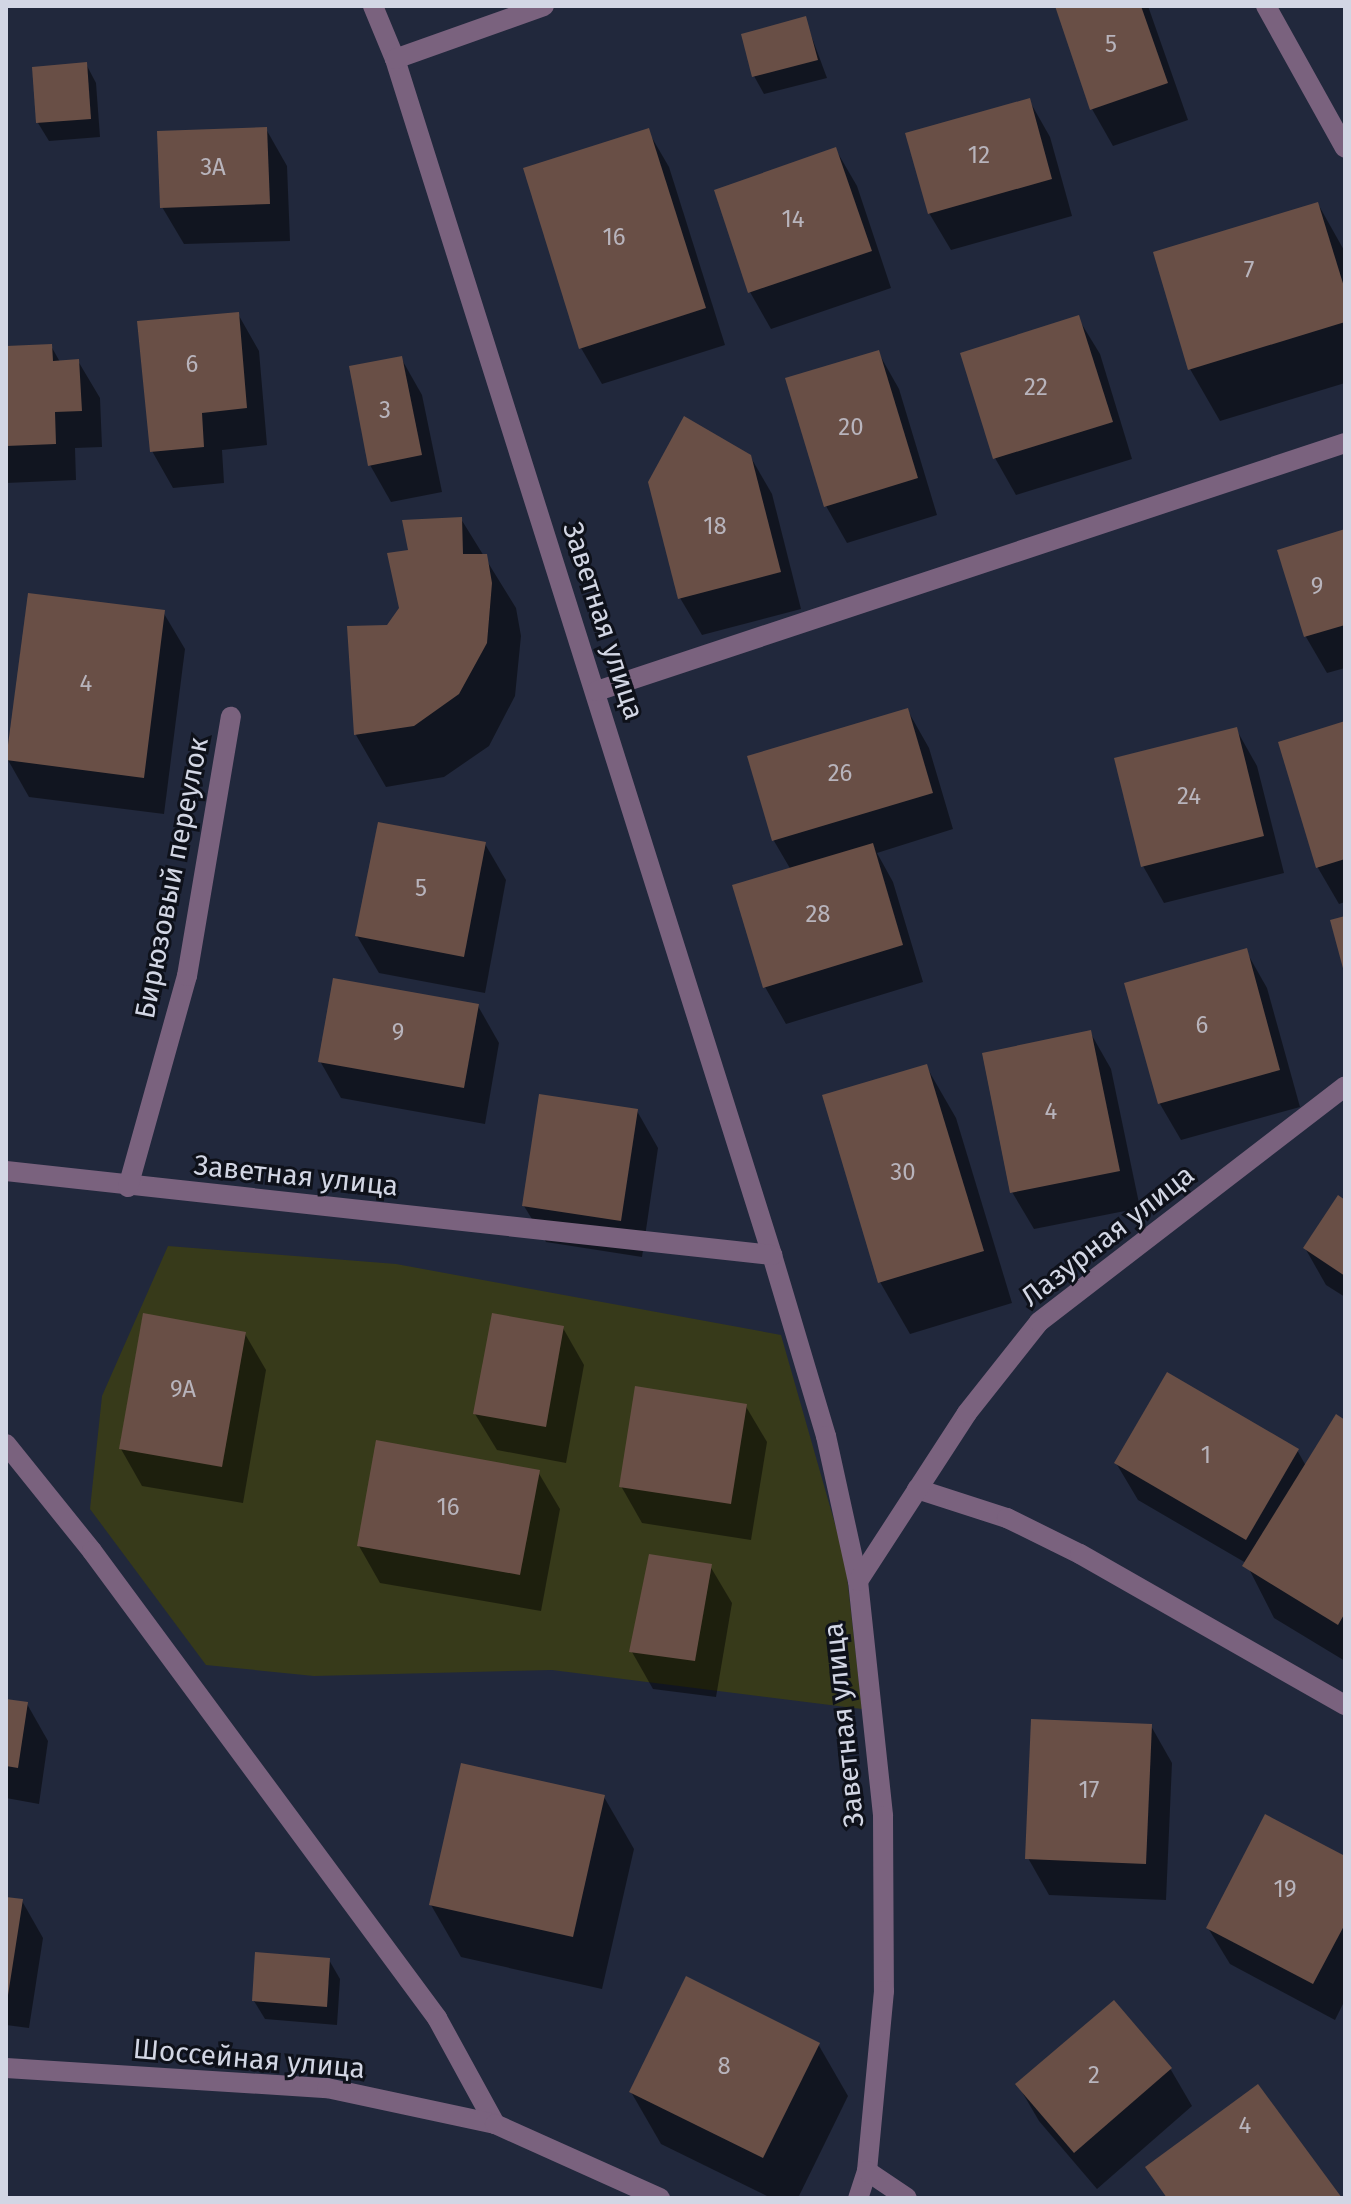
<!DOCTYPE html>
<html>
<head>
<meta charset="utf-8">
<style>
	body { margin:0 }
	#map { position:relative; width:1351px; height:2204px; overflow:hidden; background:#21283c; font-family:"Fira Sans",sans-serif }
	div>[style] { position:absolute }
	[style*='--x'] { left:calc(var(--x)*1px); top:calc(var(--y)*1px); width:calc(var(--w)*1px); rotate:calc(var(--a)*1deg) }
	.green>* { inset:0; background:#373a1a }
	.shadow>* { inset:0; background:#0007 }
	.building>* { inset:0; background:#694f46 }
	.minor>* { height:20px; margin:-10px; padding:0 10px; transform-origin:10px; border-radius:10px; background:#7a627e }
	span { translate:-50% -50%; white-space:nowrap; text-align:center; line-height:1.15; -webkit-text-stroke:6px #0e111a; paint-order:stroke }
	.number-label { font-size:24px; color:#b8b4bc }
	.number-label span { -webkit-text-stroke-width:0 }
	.street-label { font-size:28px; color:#d2d6e4 }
	.frame { position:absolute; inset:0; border:8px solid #d2d6e4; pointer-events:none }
</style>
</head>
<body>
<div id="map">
	<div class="green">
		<i style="clip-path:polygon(168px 1246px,396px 1264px,781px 1335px,845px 1559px,862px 1709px,552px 1670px,314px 1676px,206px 1665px,90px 1509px,102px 1396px)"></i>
	</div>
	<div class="shadow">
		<i style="clip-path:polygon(1057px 6px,1148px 6px,1188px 120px,1113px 146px,1092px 109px)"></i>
		<i style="clip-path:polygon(805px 19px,827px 78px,764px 94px,754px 76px)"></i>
		<i style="clip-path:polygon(86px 64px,96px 83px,100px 137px,49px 141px,38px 123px)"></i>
		<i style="clip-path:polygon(1029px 100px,1050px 137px,1072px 216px,951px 250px,929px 213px)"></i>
		<i style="clip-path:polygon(266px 129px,287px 166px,290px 241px,184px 244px,162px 207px)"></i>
		<i style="clip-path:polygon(648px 131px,669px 167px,725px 345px,602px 384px,581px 348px)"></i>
		<i style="clip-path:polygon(836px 150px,857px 186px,891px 288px,771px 329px,750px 292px)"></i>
		<i style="clip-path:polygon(1318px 204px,1345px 252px,1345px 383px,1220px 421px,1190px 369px)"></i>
		<i style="clip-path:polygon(238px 314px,259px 351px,267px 445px,222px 450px,224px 483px,173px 488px,152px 451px)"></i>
		<i style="clip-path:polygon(1078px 318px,1100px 354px,1132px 459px,1016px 495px,995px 458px)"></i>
		<i style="clip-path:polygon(51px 346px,60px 362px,78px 361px,100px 398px,102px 447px,75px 448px,76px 480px,6px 483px,6px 348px)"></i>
		<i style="clip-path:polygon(878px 352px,899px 389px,937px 515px,847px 543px,826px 506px)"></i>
		<i style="clip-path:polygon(401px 358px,422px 395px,442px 492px,391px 502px,370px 465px)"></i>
		<i style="clip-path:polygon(750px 456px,772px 494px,801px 609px,702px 635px,680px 598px)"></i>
		<i style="clip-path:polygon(461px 519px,516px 608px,521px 636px,515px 696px,489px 746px,444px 777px,386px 787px,356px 735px,349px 628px,388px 627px,401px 609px,410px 552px)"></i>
		<i style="clip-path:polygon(1345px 531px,1345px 668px,1327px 673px,1306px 637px,1280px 551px)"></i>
		<i style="clip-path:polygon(163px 612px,185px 649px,164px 814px,29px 797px,8px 760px)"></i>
		<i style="clip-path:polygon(908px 711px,929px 748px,953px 829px,877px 853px,893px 882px,923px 982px,786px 1024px,765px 987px,791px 870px,774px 841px,749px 758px)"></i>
		<i style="clip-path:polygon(1345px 723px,1345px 902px,1339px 904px,1318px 868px,1280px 743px)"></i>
		<i style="clip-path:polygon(1236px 729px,1257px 766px,1284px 873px,1164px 903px,1143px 866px)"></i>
		<i style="clip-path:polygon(485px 844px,506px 880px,485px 993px,379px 973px,357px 936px)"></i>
		<i style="clip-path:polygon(1246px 951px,1267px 988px,1300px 1107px,1181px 1140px,1160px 1104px,1127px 984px)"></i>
		<i style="clip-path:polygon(478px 1006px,499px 1043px,485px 1124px,341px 1098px,320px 1061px)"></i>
		<i style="clip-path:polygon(1090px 1032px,1111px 1069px,1140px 1208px,1034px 1229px,1012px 1192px)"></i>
		<i style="clip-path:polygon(926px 1066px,956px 1118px,1012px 1303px,910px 1334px,880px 1282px)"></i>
		<i style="clip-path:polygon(637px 1111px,658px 1148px,642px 1257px,546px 1242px,524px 1206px)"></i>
		<i style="clip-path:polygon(1345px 1202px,1345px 1297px,1326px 1285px,1305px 1248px)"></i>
		<i style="clip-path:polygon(563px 1328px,584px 1365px,566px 1463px,497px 1450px,475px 1414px)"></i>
		<i style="clip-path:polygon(245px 1334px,266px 1370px,243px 1503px,142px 1486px,121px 1449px)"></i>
		<i style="clip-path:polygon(745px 1405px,767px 1442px,751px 1540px,642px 1523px,621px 1486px)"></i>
		<i style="clip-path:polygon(1345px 1422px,1345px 1661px,1274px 1618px,1246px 1563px,1138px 1500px,1116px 1463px,1297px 1450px,1306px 1466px)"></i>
		<i style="clip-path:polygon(538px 1472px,560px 1509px,541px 1611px,380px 1583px,359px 1546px)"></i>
		<i style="clip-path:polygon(710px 1566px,732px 1603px,716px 1697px,653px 1689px,632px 1652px)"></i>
		<i style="clip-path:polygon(6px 1701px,27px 1704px,48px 1741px,39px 1804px,6px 1798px)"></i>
		<i style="clip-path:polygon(1151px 1726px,1172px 1763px,1166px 1900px,1049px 1895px,1028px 1858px)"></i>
		<i style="clip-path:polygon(604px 1797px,634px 1849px,602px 1989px,461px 1957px,431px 1905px)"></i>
		<i style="clip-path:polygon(1345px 1858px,1345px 2000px,1335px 2020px,1230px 1964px,1208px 1928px)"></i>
		<i style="clip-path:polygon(6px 1899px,22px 1901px,43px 1938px,29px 2028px,6px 2025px)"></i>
		<i style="clip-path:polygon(329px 1960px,340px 1979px,337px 2025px,265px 2019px,254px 2001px)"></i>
		<i style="clip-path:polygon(1114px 2003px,1171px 2070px,1192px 2106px,1097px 2189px,1039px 2121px,1018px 2085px)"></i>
		<i style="clip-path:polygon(818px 2044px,848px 2096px,798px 2198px,771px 2198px,661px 2144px,631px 2092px)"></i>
	</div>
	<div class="building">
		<i style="clip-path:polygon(1055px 6px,1141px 6px,1168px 83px,1090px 110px)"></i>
		<i style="clip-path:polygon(806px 16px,818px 60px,752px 77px,741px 34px)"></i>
		<i style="clip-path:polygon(87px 62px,91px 119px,36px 123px,32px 67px)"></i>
		<i style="clip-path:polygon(1030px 98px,1052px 179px,928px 214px,905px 133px)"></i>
		<i style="clip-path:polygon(267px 127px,270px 204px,160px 208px,157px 131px)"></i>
		<i style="clip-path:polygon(649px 128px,706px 308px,579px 349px,523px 168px)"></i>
		<i style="clip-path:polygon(836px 147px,872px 251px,748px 293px,714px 190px)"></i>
		<i style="clip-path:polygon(1318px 202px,1345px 290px,1345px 322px,1188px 370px,1153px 252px)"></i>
		<i style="clip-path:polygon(239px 312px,247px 408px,202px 413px,204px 447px,150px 452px,137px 321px)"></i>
		<i style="clip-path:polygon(1079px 315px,1113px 422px,993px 459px,960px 353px)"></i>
		<i style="clip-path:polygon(52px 344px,53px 361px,79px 359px,82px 411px,55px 412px,56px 444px,6px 446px,6px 346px)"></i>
		<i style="clip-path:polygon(879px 350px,918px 478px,824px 507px,785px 378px)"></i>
		<i style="clip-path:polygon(402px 356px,422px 455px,368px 466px,349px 366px)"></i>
		<i style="clip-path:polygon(684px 416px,751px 455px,781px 572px,678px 599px,648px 482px)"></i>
		<i style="clip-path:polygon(462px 517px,463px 554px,487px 554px,492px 583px,487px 643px,459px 694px,414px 726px,354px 735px,347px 626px,387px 625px,399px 608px,387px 553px,408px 550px,402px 520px)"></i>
		<i style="clip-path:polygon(1345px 529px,1345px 625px,1304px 637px,1277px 550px)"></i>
		<i style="clip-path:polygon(28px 593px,165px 610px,144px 778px,6px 760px)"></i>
		<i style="clip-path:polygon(908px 708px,933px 793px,772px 841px,747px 756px)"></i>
		<i style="clip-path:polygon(1345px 721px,1345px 859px,1316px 868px,1278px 742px)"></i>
		<i style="clip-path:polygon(1237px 727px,1264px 836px,1141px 867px,1114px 758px)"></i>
		<i style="clip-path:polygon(378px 822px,486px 842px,464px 957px,355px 936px)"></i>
		<i style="clip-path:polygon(873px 843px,903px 945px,763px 988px,732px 885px)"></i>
		<i style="clip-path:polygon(1345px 916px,1345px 972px,1344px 972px,1330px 920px)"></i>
		<i style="clip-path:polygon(1247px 948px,1280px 1070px,1158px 1104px,1124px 983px)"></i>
		<i style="clip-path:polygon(333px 978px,479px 1004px,464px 1088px,318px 1062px)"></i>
		<i style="clip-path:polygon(1091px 1030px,1120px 1171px,1010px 1193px,982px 1053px)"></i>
		<i style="clip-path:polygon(927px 1064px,984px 1251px,878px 1283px,822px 1095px)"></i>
		<i style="clip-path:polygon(539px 1094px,638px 1109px,621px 1221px,522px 1206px)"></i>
		<i style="clip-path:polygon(1338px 1195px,1345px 1200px,1345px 1276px,1303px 1248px)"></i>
		<i style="clip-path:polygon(143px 1313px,246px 1332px,222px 1467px,119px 1449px)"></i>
		<i style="clip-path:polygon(492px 1313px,564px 1326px,546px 1427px,473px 1414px)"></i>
		<i style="clip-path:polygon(1167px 1372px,1299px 1449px,1246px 1540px,1114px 1463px)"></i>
		<i style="clip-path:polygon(635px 1386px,747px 1404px,731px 1504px,619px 1487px)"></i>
		<i style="clip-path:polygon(1336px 1414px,1345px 1420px,1345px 1613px,1338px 1625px,1242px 1566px)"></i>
		<i style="clip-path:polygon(376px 1440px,540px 1470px,520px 1575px,357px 1546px)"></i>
		<i style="clip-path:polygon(649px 1554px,712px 1564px,695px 1661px,629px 1652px)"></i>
		<i style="clip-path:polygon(6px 1699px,28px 1702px,18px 1768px,6px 1766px)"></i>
		<i style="clip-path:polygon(1031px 1719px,1152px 1724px,1146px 1864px,1025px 1859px)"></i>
		<i style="clip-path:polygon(461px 1763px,605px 1795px,573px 1937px,429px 1905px)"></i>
		<i style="clip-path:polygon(1265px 1814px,1345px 1856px,1345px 1924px,1313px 1984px,1206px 1928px)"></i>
		<i style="clip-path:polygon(6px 1897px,23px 1899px,8px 1995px,6px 1995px)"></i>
		<i style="clip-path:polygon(255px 1952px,330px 1958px,327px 2007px,252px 2001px)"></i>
		<i style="clip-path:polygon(686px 1976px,820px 2043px,763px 2158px,629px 2092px)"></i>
		<i style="clip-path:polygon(1114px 2000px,1172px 2068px,1074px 2153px,1015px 2084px)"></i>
		<i style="clip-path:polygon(1258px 2084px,1342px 2198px,1167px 2198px,1145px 2167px)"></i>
	</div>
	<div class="minor">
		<i style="--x:373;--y:6;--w:57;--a:67.5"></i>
		<i style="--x:395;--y:59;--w:1254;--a:72.5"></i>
		<i style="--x:772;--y:1255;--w:189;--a:73.4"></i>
		<i style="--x:826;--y:1436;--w:148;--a:77.6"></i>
		<i style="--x:858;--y:1581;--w:236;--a:83.9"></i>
		<i style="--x:883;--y:1816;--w:175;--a:89.7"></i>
		<i style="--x:884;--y:1991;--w:181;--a:95.4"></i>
		<i style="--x:867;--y:2171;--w:28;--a:108"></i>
		<i style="--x:1266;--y:6;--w:162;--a:60.9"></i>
		<i style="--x:395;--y:59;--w:158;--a:-19.6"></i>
		<i style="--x:597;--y:691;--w:788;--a:-18.34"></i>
		<i style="--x:6;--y:1171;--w:771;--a:6.26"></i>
		<i style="--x:128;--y:1187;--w:219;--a:-74.4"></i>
		<i style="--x:187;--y:976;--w:263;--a:-80.4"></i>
		<i style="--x:6;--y:1444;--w:137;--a:51.2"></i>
		<i style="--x:92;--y:1551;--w:581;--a:53.54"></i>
		<i style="--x:437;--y:2018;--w:121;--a:61.3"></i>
		<i style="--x:917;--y:1489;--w:95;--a:17.9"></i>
		<i style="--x:1007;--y:1518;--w:81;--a:26.3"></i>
		<i style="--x:1080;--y:1554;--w:305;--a:29.7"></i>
		<i style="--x:858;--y:1581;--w:200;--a:-57"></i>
		<i style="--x:967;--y:1413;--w:116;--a:-51.6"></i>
		<i style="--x:1039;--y:1322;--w:386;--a:-37.6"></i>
		<i style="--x:6;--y:2068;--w:322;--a:3.6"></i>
		<i style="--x:327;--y:2088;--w:172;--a:12.1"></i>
		<i style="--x:495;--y:2124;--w:181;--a:24.2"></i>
		<i style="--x:867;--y:2171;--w:48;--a:34"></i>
	</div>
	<div class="number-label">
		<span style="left:1111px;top:45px">5</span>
		<span style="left:979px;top:156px">12</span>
		<span style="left:213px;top:168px">3А</span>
		<span style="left:793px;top:220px">14</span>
		<span style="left:614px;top:238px">16</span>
		<span style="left:1249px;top:271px">7</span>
		<span style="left:192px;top:365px">6</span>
		<span style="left:1036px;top:388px">22</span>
		<span style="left:385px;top:411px">3</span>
		<span style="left:851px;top:428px">20</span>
		<span style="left:715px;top:527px">18</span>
		<span style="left:1317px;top:587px">9</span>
		<span style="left:86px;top:684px">4</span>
		<span style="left:840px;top:774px">26</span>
		<span style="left:1189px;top:797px">24</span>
		<span style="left:421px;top:889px">5</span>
		<span style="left:818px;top:915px">28</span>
		<span style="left:1202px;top:1026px">6</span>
		<span style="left:398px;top:1033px">9</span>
		<span style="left:1051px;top:1112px">4</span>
		<span style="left:903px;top:1173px">30</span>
		<span style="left:183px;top:1390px">9А</span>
		<span style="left:1206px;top:1456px">1</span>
		<span style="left:448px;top:1508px">16</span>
		<span style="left:1089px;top:1791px">17</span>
		<span style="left:1285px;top:1890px">19</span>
		<span style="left:724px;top:2067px">8</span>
		<span style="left:1094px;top:2076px">2</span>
		<span style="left:1245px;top:2126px">4</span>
	</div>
	<div class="street-label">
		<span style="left:603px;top:621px;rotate:72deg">Заветная улица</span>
		<span style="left:172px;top:878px;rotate:-79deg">Бирюзовый переулок</span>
		<span style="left:296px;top:1176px;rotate:6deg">Заветная улица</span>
		<span style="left:1108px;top:1236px;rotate:-38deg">Лазурная улица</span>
		<span style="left:844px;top:1725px;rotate:-96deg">Заветная улица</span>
		<span style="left:249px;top:2059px;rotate:5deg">Шоссейная улица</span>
	</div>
	<div class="frame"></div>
</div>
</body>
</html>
